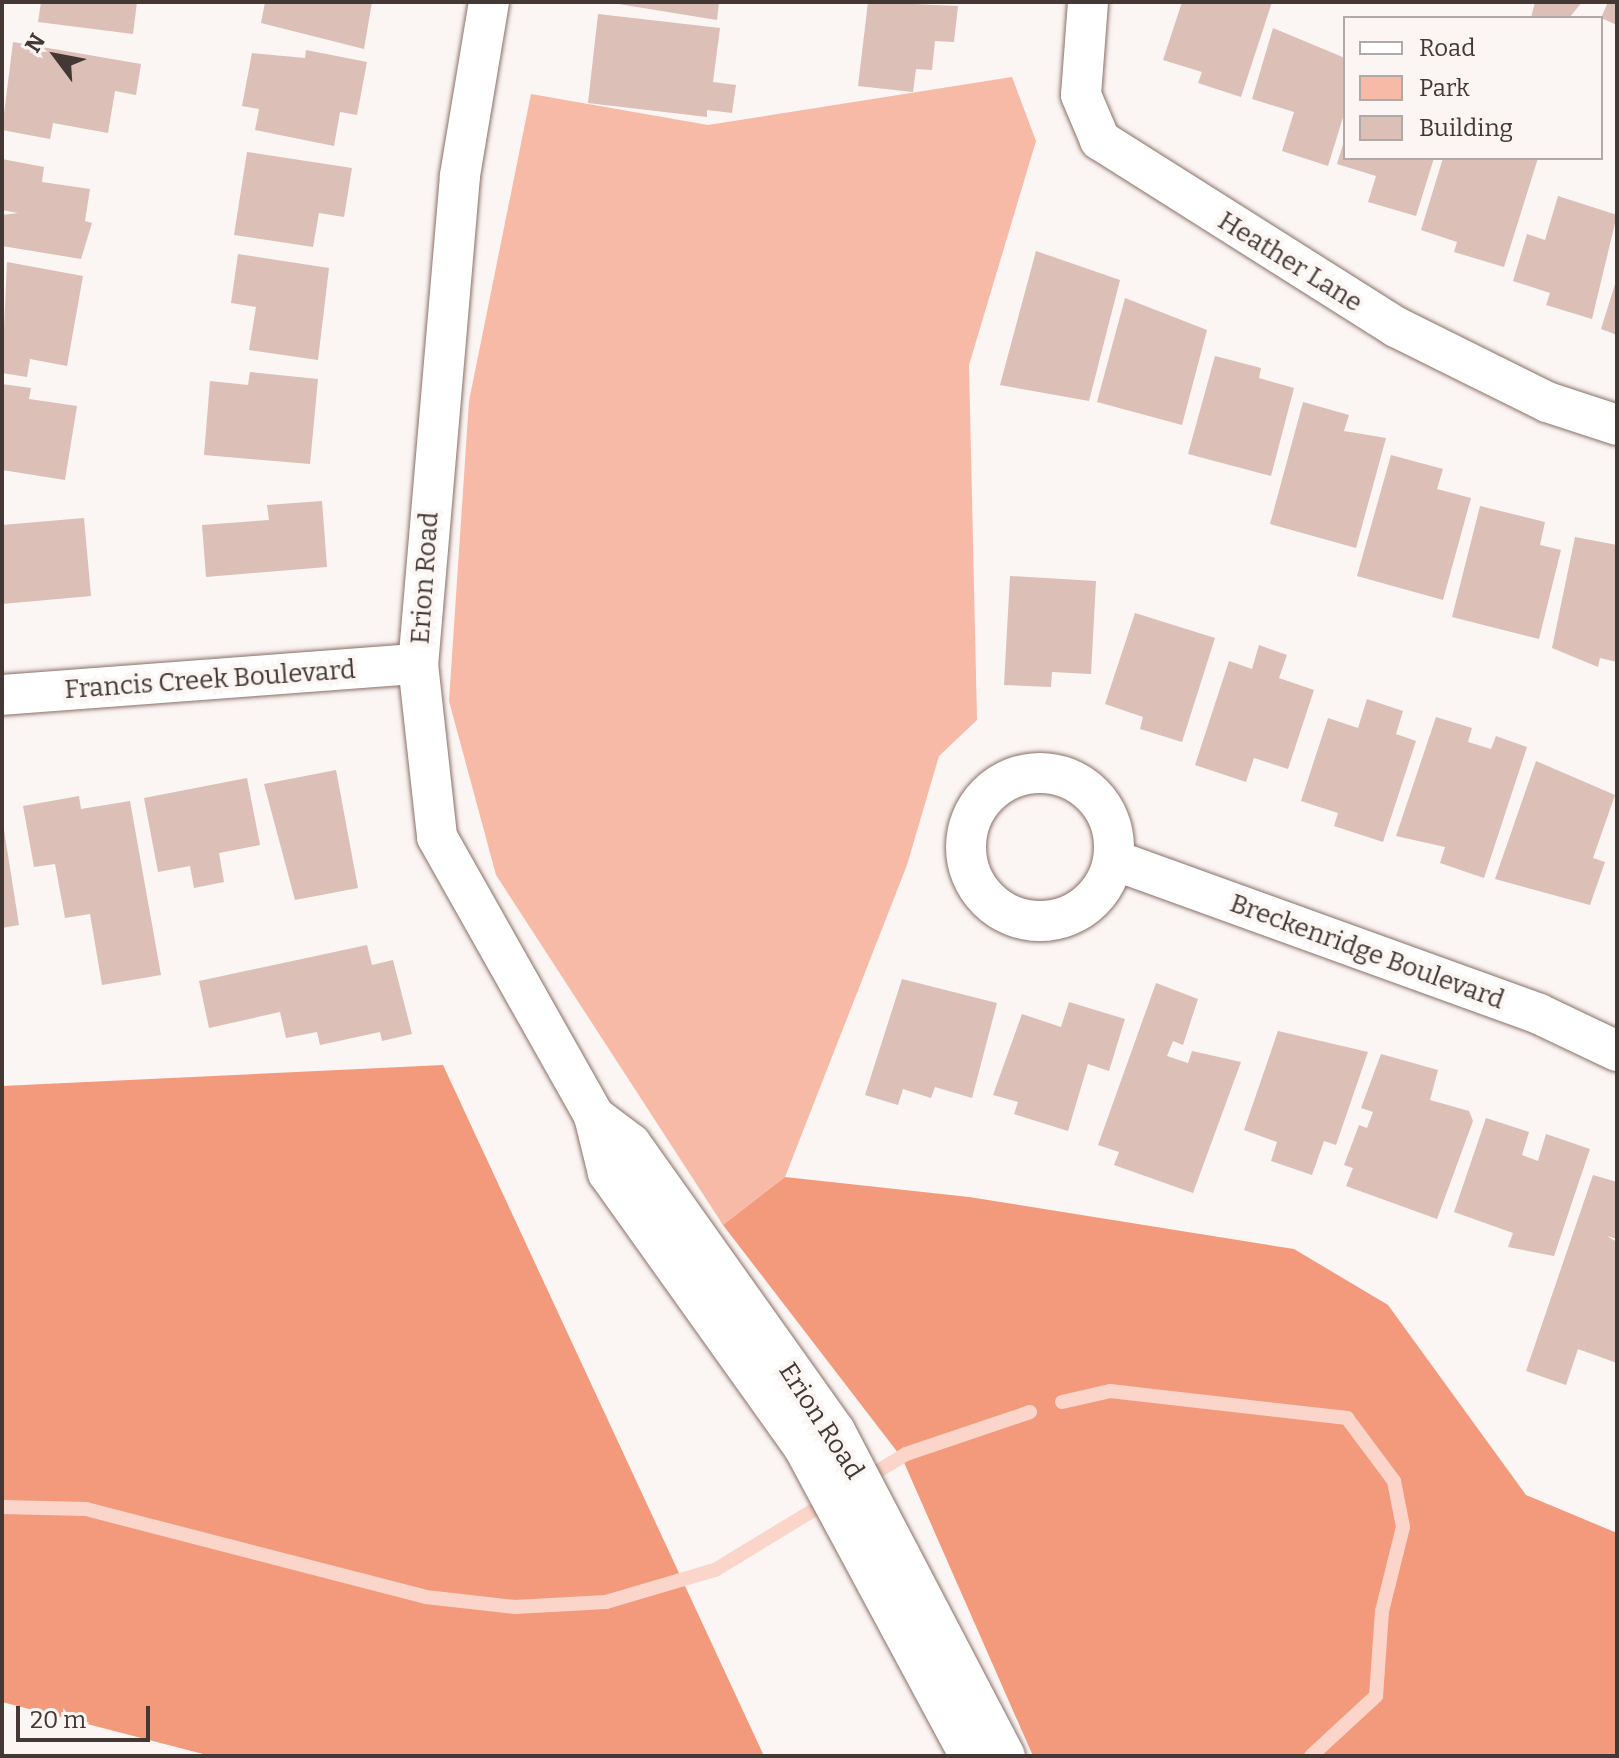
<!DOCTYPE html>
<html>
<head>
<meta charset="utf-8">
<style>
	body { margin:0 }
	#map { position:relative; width:1619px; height:1758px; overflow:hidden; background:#fbf5f3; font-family:Bitter,serif }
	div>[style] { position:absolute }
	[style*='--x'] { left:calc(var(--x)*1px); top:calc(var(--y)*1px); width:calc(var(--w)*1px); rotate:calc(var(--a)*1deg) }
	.green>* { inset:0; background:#f6baa6 }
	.forest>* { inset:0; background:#f39a7d }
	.stream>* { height:14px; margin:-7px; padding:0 7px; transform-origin:7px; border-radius:7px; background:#fbd5c9 }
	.building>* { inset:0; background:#dcbfb6 }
	.roads { filter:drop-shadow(0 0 2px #8a7067) drop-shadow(0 0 2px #8a7067) }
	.street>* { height:40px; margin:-20px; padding:0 20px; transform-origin:20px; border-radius:20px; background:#fff }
	.street>.ring { margin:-20px; padding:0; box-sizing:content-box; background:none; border:40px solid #fff; border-radius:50% }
	span { translate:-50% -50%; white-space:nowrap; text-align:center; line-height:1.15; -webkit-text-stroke:7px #fbf5f3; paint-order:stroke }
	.street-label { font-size:26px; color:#433834 }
	.frame { position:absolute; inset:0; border:4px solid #433834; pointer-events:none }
	.legend { position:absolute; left:1343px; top:16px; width:260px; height:144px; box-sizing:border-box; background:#fbf5f3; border:2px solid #b1a9a7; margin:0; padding:10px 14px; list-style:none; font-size:24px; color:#433834 }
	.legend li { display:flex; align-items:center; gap:16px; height:40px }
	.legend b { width:40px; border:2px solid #b1a9a7 }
	.north { position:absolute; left:16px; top:16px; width:80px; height:80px; -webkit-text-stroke:6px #fbf5f3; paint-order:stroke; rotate:302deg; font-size:22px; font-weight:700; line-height:32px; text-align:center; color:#433834 }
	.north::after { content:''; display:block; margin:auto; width:28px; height:36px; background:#433834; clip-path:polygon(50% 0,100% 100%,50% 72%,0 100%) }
	.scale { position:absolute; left:16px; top:1706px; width:134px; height:36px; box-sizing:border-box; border:4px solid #433834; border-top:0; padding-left:10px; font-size:24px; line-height:28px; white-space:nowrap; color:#433834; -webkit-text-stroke:6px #fbf5f3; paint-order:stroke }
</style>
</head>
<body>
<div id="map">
	<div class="green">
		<i style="clip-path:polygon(1012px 77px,1036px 141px,969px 365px,977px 720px,939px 756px,907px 865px,785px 1177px,723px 1225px,496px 875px,449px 701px,469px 401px,531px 94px,708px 125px)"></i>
	</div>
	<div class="forest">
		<i style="clip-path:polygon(443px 1065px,764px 1756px,211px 1756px,2px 1702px,2px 1086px)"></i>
		<i style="clip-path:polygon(785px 1177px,969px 1197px,1294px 1249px,1388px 1305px,1526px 1495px,1617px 1533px,1617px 1756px,1033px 1756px,902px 1458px,723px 1225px)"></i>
	</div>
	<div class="stream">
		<i style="--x:1062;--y:1402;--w:49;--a:-12.9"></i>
		<i style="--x:1110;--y:1391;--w:239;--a:6.5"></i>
		<i style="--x:1347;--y:1418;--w:79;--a:53.3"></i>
		<i style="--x:1394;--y:1481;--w:47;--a:78.9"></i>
		<i style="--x:1403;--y:1527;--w:87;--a:104"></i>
		<i style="--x:1382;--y:1611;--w:85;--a:94"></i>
		<i style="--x:1376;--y:1696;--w:88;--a:137.3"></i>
		<i style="--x:865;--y:1479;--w:48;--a:-31.4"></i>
		<i style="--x:906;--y:1454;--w:131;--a:-18.7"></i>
		<i style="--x:2;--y:1507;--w:84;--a:1.4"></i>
		<i style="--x:86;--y:1509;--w:351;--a:14.5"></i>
		<i style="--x:426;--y:1597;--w:90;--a:6.4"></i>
		<i style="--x:515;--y:1607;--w:91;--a:-3.1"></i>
		<i style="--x:606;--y:1602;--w:114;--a:-16.4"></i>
		<i style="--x:715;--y:1570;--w:135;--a:-31.3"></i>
	</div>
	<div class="building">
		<i style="clip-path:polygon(41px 2px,137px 2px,133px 34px,38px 22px)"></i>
		<i style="clip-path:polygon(265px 2px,372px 2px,364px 49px,261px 23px)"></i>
		<i style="clip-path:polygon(606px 2px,719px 2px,717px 20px)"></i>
		<i style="clip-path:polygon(868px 2px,958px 6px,954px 42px,935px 41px,932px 70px,916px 69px,913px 92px,858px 86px)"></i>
		<i style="clip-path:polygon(1182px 2px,1272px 2px,1241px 97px,1198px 83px,1202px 72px,1163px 60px)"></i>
		<i style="clip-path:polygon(1535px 2px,1582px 2px,1569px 18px,1531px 18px)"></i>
		<i style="clip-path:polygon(1608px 2px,1617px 2px,1617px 25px,1601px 18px)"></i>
		<i style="clip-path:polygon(598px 14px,720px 28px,713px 82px,736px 85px,732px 113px,707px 110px,707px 117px,588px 103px)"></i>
		<i style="clip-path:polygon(1273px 28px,1345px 58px,1345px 111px,1328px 166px,1282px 151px,1294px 112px,1252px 99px)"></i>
		<i style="clip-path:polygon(13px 42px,141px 64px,136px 95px,115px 91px,108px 133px,53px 123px,50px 139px,2px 130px)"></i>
		<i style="clip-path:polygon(306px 50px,367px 62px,357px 115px,340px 112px,334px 146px,255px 130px,259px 109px,242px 106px,252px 53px,305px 58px)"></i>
		<i style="clip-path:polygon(1344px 141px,1345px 158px,1434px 158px,1416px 216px,1368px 202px,1376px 176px,1337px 164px)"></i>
		<i style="clip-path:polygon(247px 152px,352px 168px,344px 217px,319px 213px,313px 247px,234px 235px)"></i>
		<i style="clip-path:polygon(1443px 158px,1538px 158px,1504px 267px,1454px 252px,1457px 242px,1421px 230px)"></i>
		<i style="clip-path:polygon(2px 159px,44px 167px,42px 182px,90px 189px,85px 221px,92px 223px,81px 259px,2px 246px,2px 215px,18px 213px,2px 210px)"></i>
		<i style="clip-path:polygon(1558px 196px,1617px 215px,1592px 319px,1546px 305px,1550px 293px,1513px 281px,1527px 234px,1545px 240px)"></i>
		<i style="clip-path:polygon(1036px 251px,1120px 280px,1089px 401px,1000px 385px)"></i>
		<i style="clip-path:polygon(238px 254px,329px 268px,318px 360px,249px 350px,256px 307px,231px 303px)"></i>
		<i style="clip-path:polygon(7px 262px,83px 276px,67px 366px,30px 359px,27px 377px,2px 373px)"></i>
		<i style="clip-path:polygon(1616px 281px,1617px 281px,1617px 335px,1601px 329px)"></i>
		<i style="clip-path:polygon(1125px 298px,1207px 330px,1182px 425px,1097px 402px)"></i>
		<i style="clip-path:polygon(1215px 356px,1261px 368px,1259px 378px,1294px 388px,1271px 476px,1188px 454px)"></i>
		<i style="clip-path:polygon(250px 372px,318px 379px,310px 464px,204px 455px,210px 381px,248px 385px)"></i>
		<i style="clip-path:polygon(2px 384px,31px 388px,29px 399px,77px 406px,65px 480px,2px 470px)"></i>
		<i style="clip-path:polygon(1303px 402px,1349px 415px,1344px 431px,1386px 438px,1356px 548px,1270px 524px)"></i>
		<i style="clip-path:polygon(1391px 455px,1443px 469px,1437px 489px,1471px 498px,1443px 600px,1357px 576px)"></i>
		<i style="clip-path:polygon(322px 501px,327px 567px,206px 577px,202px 525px,269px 520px,267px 505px)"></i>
		<i style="clip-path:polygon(1480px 506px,1545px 522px,1540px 545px,1561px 550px,1539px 639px,1452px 617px)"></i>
		<i style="clip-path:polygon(84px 518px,91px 596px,2px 604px,2px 525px)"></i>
		<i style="clip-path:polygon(1575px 537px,1617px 545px,1617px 662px,1600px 658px,1598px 667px,1552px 648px)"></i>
		<i style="clip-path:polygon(1010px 576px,1096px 581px,1091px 674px,1052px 672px,1051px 687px,1004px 685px)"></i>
		<i style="clip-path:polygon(1135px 613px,1215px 638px,1182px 742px,1140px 729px,1143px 717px,1105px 704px)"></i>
		<i style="clip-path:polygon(1259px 645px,1287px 655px,1279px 678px,1314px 690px,1288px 769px,1254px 758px,1246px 782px,1195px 765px,1229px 661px,1252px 669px)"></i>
		<i style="clip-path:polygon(1367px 699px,1403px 711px,1396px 734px,1416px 741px,1383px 842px,1334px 826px,1338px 813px,1301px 801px,1328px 718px,1358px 728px)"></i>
		<i style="clip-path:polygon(1436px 717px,1472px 728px,1468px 742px,1491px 749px,1496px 736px,1527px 747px,1484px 878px,1440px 863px,1445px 847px,1396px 836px)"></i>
		<i style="clip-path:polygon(1536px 761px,1615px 795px,1593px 858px,1605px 862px,1590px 905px,1495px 879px)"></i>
		<i style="clip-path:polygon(336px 770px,358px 888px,295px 900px,264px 784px)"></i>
		<i style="clip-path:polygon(247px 778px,260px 845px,219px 853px,224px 882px,194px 888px,190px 866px,158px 872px,144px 798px)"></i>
		<i style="clip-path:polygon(79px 796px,81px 809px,130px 801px,161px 975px,102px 985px,90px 914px,65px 918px,55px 864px,34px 867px,23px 806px)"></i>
		<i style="clip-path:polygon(4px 830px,19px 925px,2px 928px,2px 831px)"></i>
		<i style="clip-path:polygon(367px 945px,372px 965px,393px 960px,412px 1034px,382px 1041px,380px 1032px,320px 1045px,317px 1032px,286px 1038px,280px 1012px,209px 1028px,199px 981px)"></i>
		<i style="clip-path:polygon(902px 979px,997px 1003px,972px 1098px,935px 1087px,931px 1098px,903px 1089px,898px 1105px,865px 1095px)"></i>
		<i style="clip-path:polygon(1156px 983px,1198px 999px,1183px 1045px,1173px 1041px,1167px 1056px,1188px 1063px,1192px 1051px,1241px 1062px,1193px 1193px,1114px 1165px,1119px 1152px,1098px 1145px)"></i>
		<i style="clip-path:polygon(1069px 1002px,1125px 1019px,1109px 1071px,1088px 1064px,1068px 1131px,1014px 1114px,1018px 1102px,993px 1095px,1022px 1014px,1061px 1027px)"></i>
		<i style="clip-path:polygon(1278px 1031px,1368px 1052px,1336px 1145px,1324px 1141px,1312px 1175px,1271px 1161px,1277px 1142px,1244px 1130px)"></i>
		<i style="clip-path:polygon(1381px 1054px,1438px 1070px,1430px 1100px,1469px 1111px,1473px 1121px,1437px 1219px,1346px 1186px,1353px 1168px,1344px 1165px,1359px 1125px,1367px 1128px,1373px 1112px,1361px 1108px)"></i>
		<i style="clip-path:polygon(1486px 1118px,1529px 1132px,1522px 1155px,1538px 1161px,1546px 1134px,1590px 1149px,1554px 1256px,1508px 1247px,1513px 1233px,1454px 1212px)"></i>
		<i style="clip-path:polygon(1593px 1175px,1617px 1182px,1617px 1239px,1607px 1236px,1617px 1242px,1617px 1363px,1578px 1349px,1566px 1385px,1526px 1371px)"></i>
	</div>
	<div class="roads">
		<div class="street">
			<i style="--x:489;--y:2;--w:176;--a:99.5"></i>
			<i style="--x:460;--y:176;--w:490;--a:94.9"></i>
			<i style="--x:418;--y:664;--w:174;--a:83.7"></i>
			<i style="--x:437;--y:837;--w:320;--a:60.6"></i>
			<i style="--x:594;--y:1116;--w:59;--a:76.2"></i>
			<i style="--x:608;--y:1173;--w:338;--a:54.5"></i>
			<i style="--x:804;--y:1448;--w:350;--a:61.7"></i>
			<i style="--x:1088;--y:2;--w:93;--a:94.3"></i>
			<i style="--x:1081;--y:95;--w:49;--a:67.1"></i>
			<i style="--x:1100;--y:140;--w:350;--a:32.3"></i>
			<i style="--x:1396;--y:327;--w:169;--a:26.4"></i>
			<i style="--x:1547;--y:402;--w:74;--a:18.2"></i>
			<i style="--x:2;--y:695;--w:417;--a:-4.3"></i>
			<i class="ring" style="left:966px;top:773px;width:108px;height:108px"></i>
			<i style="--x:1114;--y:860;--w:452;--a:19.9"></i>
			<i style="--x:1539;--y:1014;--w:86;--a:25.4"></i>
			<i style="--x:594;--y:1116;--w:46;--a:37.1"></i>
			<i style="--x:631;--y:1144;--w:352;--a:54.6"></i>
			<i style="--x:835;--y:1431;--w:367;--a:62.4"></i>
		</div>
	</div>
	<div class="street-label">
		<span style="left:1290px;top:262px;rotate:32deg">Heather Lane</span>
		<span style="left:425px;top:578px;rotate:-86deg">Erion Road</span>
		<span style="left:210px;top:680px;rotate:-4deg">Francis Creek Boulevard</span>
		<span style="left:1367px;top:952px;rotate:20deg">Breckenridge Boulevard</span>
		<span style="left:821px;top:1421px;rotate:57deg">Erion Road</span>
	</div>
	<div class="frame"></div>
	<ul class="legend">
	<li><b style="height:10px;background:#fff"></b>Road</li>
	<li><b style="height:22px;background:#f6baa6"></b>Park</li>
	<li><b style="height:22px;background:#dcbfb6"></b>Building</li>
	</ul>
	<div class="north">N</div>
	<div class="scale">20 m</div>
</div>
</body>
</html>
